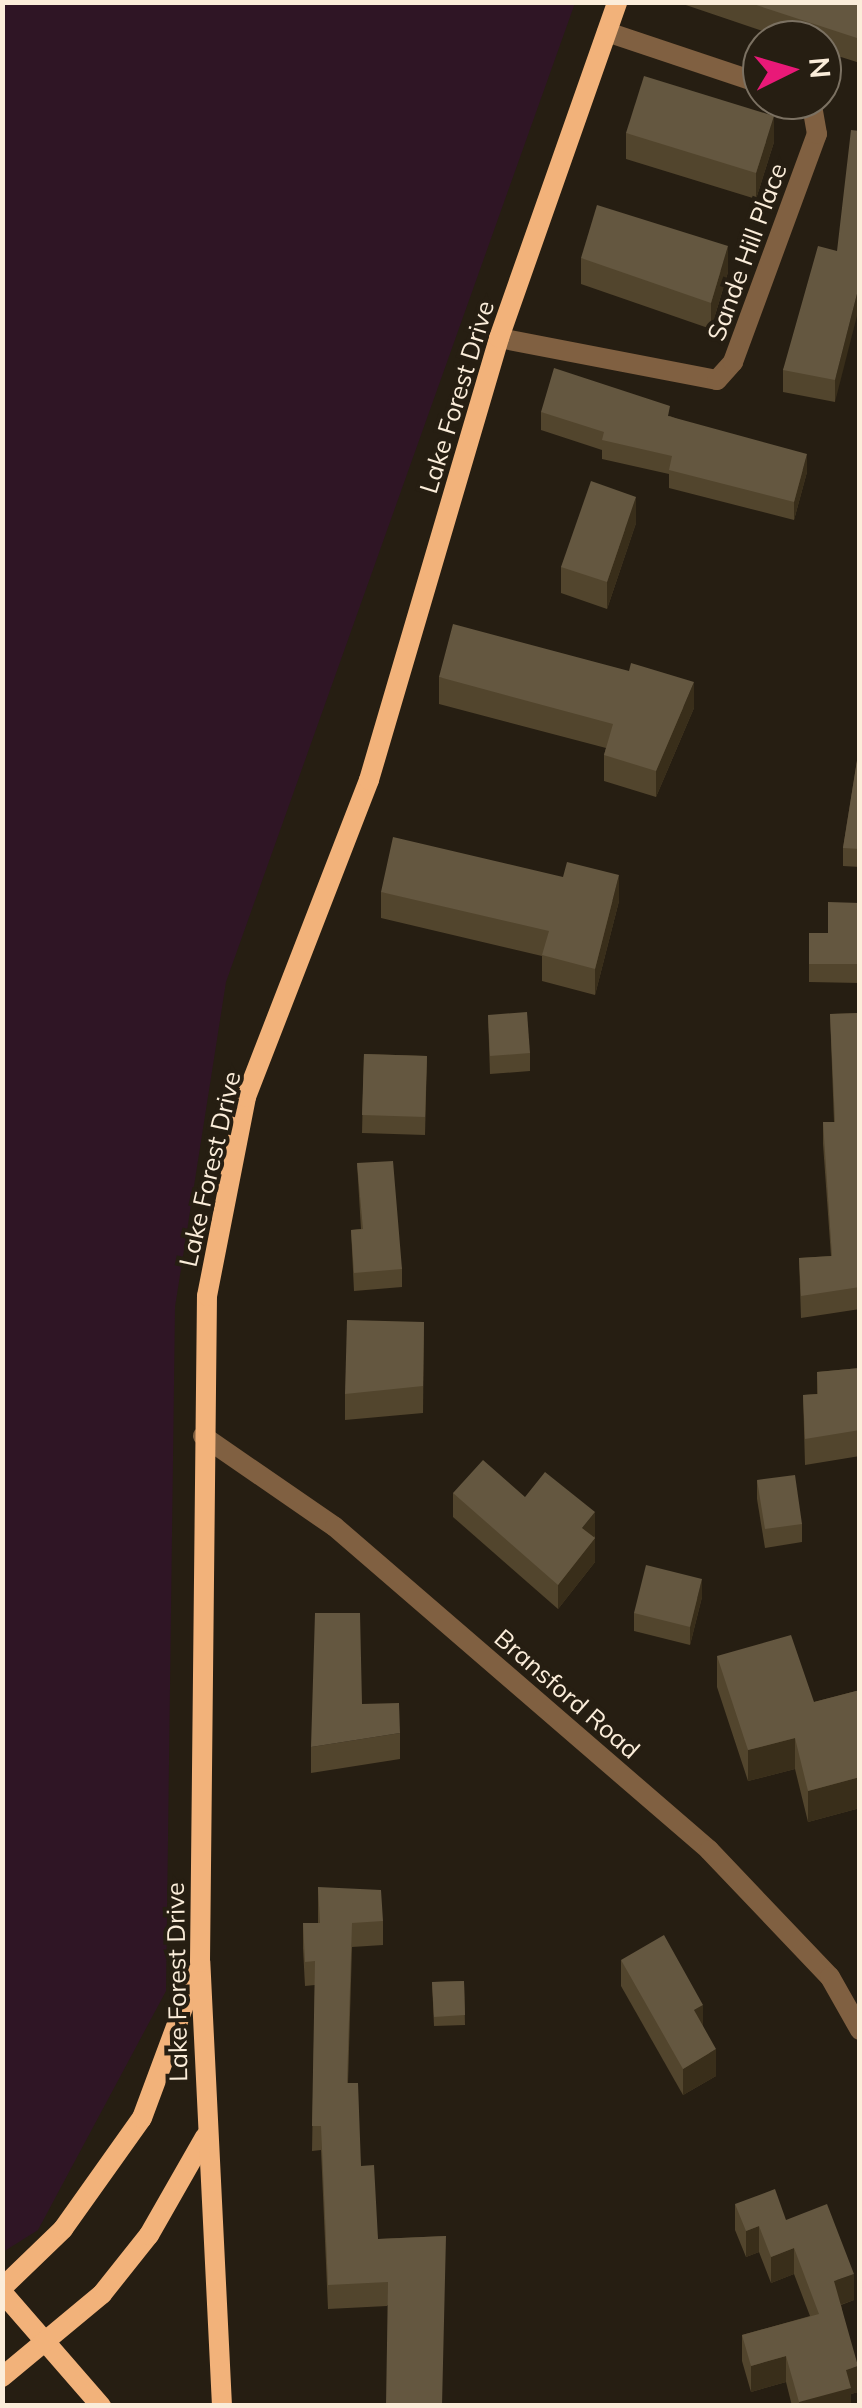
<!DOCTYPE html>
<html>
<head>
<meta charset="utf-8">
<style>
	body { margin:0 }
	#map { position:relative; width:862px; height:2408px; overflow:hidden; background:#261e12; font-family:Mulish,sans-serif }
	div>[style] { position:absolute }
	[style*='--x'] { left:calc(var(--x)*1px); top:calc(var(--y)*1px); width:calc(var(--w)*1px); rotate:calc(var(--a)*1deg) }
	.green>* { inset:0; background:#2f1525 }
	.street>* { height:20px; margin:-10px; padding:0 10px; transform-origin:10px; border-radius:10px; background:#806041 }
	.secondary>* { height:20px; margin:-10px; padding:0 10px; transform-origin:10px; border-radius:10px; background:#f2b27a }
	.wall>* { inset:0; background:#52452d }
	.shaded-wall>* { inset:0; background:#392e1a }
	.building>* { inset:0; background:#645740 }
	span { translate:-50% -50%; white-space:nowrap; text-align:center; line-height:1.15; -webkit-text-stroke:8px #261e12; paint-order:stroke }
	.street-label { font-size:25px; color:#fbedda }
	.frame { position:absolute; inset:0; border:5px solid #fbedda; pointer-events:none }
	.north { position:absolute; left:742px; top:20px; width:100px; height:100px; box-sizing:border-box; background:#261e12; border:2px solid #7b7162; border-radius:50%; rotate:85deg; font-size:28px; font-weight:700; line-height:40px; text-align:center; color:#fbedda }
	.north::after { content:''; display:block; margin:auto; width:35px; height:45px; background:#e91978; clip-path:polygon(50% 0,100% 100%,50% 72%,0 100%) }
</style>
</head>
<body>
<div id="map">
	<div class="green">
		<i style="clip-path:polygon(3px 2px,575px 3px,226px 982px,175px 1307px,166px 1991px,38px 2230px,3px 2252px)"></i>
	</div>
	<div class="street">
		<i style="--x:607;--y:32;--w:163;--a:18.5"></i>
		<i style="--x:499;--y:338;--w:222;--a:10.9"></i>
		<i style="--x:717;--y:380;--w:24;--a:-48"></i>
		<i style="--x:733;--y:362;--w:243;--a:-69.8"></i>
		<i style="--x:817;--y:134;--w:35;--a:-100"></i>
		<i style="--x:203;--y:1436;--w:160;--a:34.6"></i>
		<i style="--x:335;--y:1527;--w:494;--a:40.8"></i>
		<i style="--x:709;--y:1850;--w:175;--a:46.4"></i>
		<i style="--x:830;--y:1977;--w:61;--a:60.5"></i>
	</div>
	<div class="secondary">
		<i style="--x:2;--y:2288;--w:85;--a:-44"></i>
		<i style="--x:63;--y:2229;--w:136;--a:-54.6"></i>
		<i style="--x:142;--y:2118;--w:155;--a:-69.6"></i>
		<i style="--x:2;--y:2292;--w:151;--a:49"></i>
		<i style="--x:2;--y:2377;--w:130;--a:-39.7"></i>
		<i style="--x:102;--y:2294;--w:75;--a:-51.5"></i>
		<i style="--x:149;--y:2235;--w:113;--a:-60.3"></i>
		<i style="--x:222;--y:2406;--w:445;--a:-92.8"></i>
		<i style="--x:200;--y:1962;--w:666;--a:-89.4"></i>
		<i style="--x:207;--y:1296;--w:203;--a:-78.9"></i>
		<i style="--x:246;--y:1097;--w:340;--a:-68.8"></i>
		<i style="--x:369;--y:780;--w:461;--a:-73.6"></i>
		<i style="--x:499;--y:338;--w:356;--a:-70.6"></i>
	</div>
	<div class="wall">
		<i style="clip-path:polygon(677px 2px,860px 2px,860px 63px,822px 51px,822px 40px,789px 40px)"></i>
		<i style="clip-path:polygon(626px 133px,774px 142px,756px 199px,626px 159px)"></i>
		<i style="clip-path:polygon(837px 251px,835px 402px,783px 392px,783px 370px)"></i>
		<i style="clip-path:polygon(581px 258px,728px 272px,711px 329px,581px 284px)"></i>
		<i style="clip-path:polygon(541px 412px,670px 416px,807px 472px,794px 520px,669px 488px,669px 474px,602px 459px,602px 450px,541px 430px)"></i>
		<i style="clip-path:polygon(636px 523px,607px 609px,561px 593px,561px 567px)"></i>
		<i style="clip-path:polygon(439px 677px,694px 708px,656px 797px,604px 781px,604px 755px,606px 748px,439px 704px)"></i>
		<i style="clip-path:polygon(860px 742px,860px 867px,843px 866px,843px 848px)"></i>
		<i style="clip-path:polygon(381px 892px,619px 901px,595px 995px,542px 981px,542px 956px,381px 918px)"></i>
		<i style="clip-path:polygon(860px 903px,860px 983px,809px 982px,809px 933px,828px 933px)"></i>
		<i style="clip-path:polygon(860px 1013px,860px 1309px,801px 1318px,799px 1258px,831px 1256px,823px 1144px,823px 1122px,834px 1122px,830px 1014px)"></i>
		<i style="clip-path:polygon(488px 1015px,530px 1053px,530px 1071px,490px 1074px)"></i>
		<i style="clip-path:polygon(364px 1054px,427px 1056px,425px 1135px,362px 1133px)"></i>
		<i style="clip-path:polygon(357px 1163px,402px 1269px,402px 1287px,354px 1291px,351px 1230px,361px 1229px)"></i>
		<i style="clip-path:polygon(424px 1322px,423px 1413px,345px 1420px,345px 1394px)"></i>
		<i style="clip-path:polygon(860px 1368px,860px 1456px,805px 1465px,803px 1395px,817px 1394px,817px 1372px)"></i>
		<i style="clip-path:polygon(757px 1480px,802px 1524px,802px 1542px,765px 1548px,757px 1499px)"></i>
		<i style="clip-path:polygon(453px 1493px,525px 1497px,595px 1536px,595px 1562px,558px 1609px,453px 1517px)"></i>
		<i style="clip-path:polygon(702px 1597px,690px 1645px,634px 1631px,634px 1613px)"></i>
		<i style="clip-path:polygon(717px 1656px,814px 1702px,860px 1690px,860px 1808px,808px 1822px,795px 1769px,748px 1781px,717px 1687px)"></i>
		<i style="clip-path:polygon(400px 1733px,400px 1759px,311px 1773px,311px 1747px)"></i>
		<i style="clip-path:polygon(318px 1887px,383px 1921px,383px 1945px,352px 1947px,348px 2083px,361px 2166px,378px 2239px,446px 2236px,387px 2306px,328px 2309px,321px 2150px,312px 2151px,315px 1985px,305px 1986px,303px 1948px,303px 1923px,318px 1923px)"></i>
		<i style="clip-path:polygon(621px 1960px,703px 2027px,716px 2076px,683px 2095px,621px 1986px)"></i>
		<i style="clip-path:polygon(464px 1981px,465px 2025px,434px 2026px,432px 1982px)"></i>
		<i style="clip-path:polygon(735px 2204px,786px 2220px,854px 2300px,841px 2305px,858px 2392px,851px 2394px,851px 2406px,792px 2406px,786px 2382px,751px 2392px,742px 2361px,742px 2335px,810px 2316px,794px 2274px,771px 2283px,759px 2252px,746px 2257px,735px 2230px)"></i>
	</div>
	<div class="shaded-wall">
		<i style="clip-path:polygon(774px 116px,774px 142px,756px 199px,756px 173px)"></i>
		<i style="clip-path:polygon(728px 246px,728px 272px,711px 329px,711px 303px)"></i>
		<i style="clip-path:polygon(860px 282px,860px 304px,835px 402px,835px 380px)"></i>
		<i style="clip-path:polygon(807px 454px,807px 472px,794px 520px,794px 502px)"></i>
		<i style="clip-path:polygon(636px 497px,636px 523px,607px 609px,607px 582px)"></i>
		<i style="clip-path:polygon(694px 682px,694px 708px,656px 797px,656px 771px)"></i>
		<i style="clip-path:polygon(619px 875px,619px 901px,595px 995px,595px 969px)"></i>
		<i style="clip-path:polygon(595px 1512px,595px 1536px,582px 1552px,582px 1528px)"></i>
		<i style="clip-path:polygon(595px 1538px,595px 1562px,558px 1609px,558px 1585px)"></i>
		<i style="clip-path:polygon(702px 1579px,702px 1597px,690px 1645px,690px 1627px)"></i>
		<i style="clip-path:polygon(795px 1738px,795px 1769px,748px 1781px,748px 1750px)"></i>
		<i style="clip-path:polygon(860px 1777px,860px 1808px,808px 1822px,808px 1791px)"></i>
		<i style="clip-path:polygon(703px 2005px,703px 2031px,694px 2010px)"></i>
		<i style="clip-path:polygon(716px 2049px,716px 2076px,683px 2095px,683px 2069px)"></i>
		<i style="clip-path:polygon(759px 2226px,759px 2252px,746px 2257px,746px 2231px)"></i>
		<i style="clip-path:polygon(794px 2248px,794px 2274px,771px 2283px,771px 2257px)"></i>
		<i style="clip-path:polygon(854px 2274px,854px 2300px,834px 2307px,834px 2281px)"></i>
		<i style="clip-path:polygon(786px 2356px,786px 2382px,751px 2392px,751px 2366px)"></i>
		<i style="clip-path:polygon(858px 2366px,858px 2392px,851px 2394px,851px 2406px,799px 2406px,799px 2402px,846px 2370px)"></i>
	</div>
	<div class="building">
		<i style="clip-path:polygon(747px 2px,860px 2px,860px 39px)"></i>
		<i style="clip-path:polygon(644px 76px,774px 116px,756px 173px,626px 133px)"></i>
		<i style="clip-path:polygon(851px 130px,860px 131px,860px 282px,835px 380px,783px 370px,818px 246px,837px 251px)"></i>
		<i style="clip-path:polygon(597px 205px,728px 246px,711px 303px,581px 258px)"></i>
		<i style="clip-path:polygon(554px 368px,670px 406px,668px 416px,807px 454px,794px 502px,669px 470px,672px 456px,602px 440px,604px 432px,541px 412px)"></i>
		<i style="clip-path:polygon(591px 481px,636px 497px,607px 582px,561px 567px)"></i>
		<i style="clip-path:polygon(453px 624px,629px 671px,631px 663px,694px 682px,656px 771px,604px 755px,613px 724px,439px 677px)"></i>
		<i style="clip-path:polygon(860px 742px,860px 849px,843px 848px)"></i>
		<i style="clip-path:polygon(393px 837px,563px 877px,567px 862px,619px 875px,595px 969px,542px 955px,549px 931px,381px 892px)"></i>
		<i style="clip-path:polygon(828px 902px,860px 903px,860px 964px,809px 964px,809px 933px,828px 933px)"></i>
		<i style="clip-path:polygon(527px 1012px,530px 1053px,490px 1056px,488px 1015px)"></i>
		<i style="clip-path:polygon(860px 1013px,860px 1175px,858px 1175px,860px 1287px,801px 1296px,799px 1258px,832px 1256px,823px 1122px,835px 1122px,830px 1014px)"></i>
		<i style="clip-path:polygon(364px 1054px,427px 1056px,425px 1117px,362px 1115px)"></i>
		<i style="clip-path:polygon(393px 1161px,402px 1269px,354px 1273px,351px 1230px,363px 1229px,357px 1163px)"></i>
		<i style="clip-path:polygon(347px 1320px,424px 1322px,423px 1386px,345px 1394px)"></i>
		<i style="clip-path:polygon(860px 1368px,860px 1430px,805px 1439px,803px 1395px,818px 1394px,817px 1372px)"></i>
		<i style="clip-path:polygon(483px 1460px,525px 1497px,545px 1472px,595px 1512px,582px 1528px,595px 1538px,558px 1585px,453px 1493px)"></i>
		<i style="clip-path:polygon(795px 1475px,802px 1524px,765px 1529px,757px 1480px)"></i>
		<i style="clip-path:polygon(646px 1565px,702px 1579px,690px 1627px,634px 1613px)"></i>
		<i style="clip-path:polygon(315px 1613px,360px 1613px,362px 1704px,399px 1703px,400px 1733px,311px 1747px)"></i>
		<i style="clip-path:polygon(791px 1635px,814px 1702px,860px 1690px,860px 1777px,808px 1791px,795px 1738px,748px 1750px,717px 1656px)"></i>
		<i style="clip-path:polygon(318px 1887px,381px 1890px,383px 1921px,352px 1923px,347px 2083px,358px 2083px,361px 2166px,374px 2165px,378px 2239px,446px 2236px,442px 2406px,386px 2406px,388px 2282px,328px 2285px,321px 2126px,312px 2126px,315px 1961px,305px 1962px,303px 1923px,320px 1923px)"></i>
		<i style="clip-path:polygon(664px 1935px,703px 2005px,694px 2010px,716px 2049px,683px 2069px,621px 1960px)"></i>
		<i style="clip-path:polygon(464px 1981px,465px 2015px,434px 2017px,432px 1982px)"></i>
		<i style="clip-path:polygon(775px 2189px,786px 2220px,827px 2204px,854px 2274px,834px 2281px,858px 2366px,846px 2370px,851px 2388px,799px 2402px,786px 2356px,751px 2366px,742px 2335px,819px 2314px,794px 2248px,771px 2257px,759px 2226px,746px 2231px,735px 2204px)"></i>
	</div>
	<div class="street-label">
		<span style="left:747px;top:252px;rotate:-70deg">Sande Hill Place</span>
		<span style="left:457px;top:397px;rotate:-73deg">Lake Forest Drive</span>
		<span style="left:210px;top:1169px;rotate:-77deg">Lake Forest Drive</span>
		<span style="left:567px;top:1694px;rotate:41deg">Bransford Road</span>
		<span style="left:177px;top:1982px;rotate:-91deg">Lake Forest Drive</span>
	</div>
	<div class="frame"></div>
	<div class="north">N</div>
</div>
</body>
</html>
